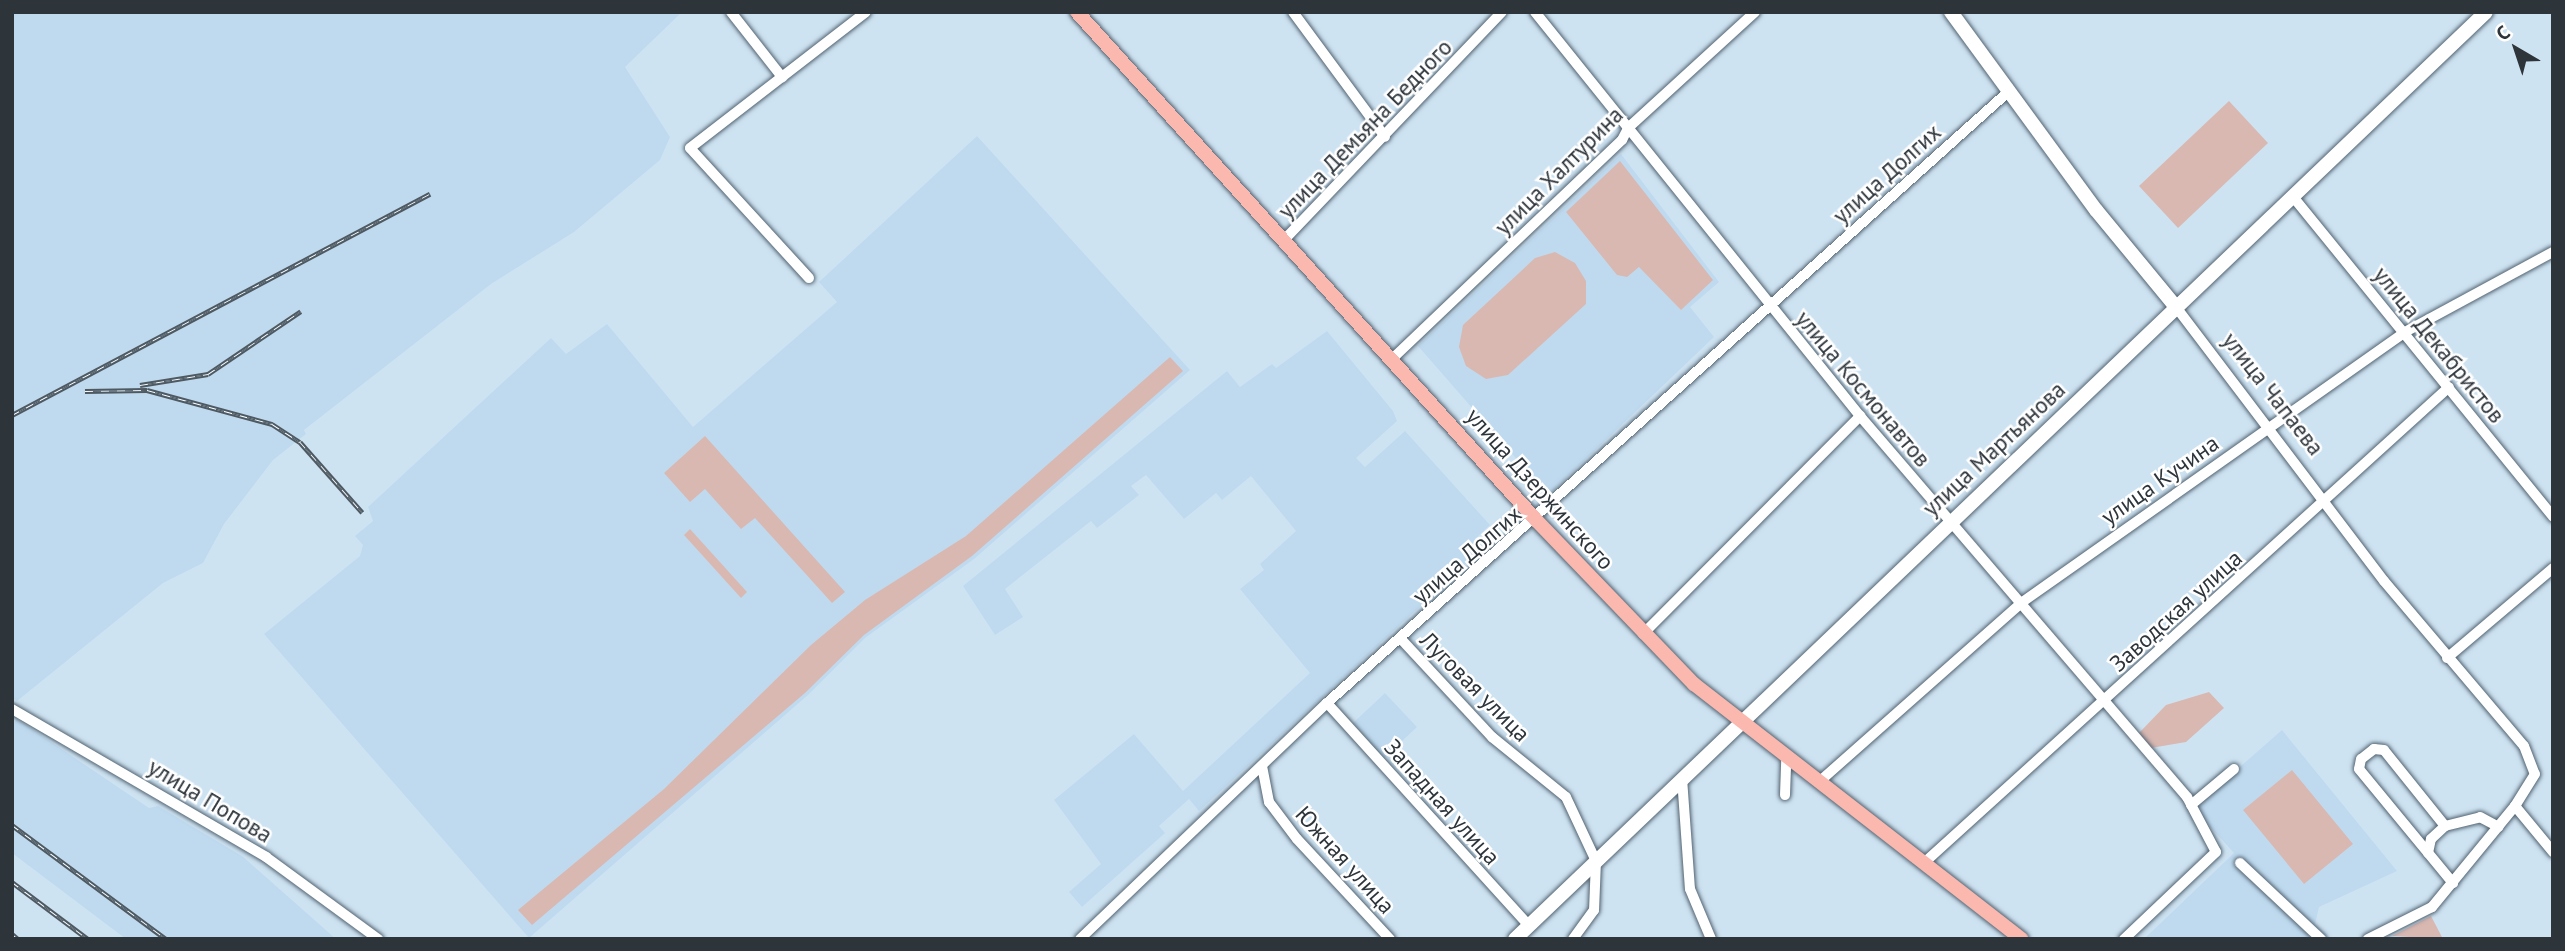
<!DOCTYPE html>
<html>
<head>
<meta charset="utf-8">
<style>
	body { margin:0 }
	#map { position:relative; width:2565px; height:951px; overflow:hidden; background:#cee3f2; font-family:"PT Sans",sans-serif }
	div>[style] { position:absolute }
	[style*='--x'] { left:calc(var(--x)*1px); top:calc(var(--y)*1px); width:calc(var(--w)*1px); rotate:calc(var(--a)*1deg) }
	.built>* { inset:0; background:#bfdaef }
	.green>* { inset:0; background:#d9b8b2 }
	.roads { filter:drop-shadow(0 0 2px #526371) drop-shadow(0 0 2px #526371) }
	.street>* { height:10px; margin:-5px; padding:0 5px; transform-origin:5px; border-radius:5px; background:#fff }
	.secondary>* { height:14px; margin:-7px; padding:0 7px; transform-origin:7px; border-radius:7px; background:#fff }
	.primary>* { height:14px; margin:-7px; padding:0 7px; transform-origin:7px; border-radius:7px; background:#fab8ae }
	.rail>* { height:5px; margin-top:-2.5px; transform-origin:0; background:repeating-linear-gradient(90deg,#fff 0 8px,#4e5961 0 16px); box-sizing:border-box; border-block:2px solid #4e5961 }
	span { translate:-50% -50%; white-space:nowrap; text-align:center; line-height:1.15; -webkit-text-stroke:5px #fff; paint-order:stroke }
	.street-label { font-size:23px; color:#2d353b }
	.frame { position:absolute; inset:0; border:14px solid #2d353b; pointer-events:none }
	.north { position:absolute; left:2481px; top:14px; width:70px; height:70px; -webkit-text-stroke:5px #fff; paint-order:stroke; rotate:321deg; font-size:19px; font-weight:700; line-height:28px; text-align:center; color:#2d353b }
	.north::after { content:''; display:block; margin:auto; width:24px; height:32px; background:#2d353b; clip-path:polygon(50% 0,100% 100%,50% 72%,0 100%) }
</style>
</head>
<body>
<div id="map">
	<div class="built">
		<i style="clip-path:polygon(12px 12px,682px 12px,625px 67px,670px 137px,660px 160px,574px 232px,491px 284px,304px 430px,306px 434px,273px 460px,224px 524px,203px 563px,163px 583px,17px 701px,12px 697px)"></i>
		<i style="clip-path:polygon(977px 136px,1190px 370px,974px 559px,865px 638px,808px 695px,529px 938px,264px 634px,360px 556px,363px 545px,355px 536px,373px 521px,368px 507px,551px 338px,566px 354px,607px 324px,693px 427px,837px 302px,819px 282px)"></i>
		<i style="clip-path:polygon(1621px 154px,1719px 282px,1690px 307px,1714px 337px,1548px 495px,1418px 346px)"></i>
		<i style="clip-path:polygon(1327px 331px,1393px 411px,1397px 421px,1356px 458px,1365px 467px,1405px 431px,1490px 525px,1475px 539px,1483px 548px,1199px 811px,1189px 799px,1159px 826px,1165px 833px,1082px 907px,1069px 892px,1101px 864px,1054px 800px,1134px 734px,1183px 791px,1310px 673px,1240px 589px,1264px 570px,1260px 564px,1296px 531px,1251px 476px,1222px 500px,1216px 493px,1184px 519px,1146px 475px,1131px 486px,1139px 495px,1097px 528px,1091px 521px,1005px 589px,1023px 617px,995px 635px,963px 586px,1227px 371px,1240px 387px,1272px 364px,1276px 368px)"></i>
		<i style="clip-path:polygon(1385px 693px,1417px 727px,1383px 759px,1352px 724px)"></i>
		<i style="clip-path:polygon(17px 719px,149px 808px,158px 806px,242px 856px,336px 939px,126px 939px,12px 853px,12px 725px)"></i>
		<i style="clip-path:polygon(2282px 730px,2397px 871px,2319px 907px,2315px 924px,2332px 939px,2144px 939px,2234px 853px,2193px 808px)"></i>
	</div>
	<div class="green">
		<i style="clip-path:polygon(2229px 101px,2268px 143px,2178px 228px,2139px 186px)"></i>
		<i style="clip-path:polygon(1620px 161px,1713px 280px,1681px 310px,1639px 267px,1627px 277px,1617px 275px,1566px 212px)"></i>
		<i style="clip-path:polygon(1555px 252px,1575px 263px,1586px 281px,1586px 304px,1508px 375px,1486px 379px,1466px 366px,1459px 347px,1463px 325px,1535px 258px)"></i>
		<i style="clip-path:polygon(1170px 357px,1183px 371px,972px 556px,864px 635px,805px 693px,532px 925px,518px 910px,664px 789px,811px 645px,865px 600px,966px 536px)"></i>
		<i style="clip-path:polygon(705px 436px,845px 592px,832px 603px,755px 518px,741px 529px,705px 489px,690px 502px,664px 473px)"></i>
		<i style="clip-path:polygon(690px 529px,747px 592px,741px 598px,684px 535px)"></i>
		<i style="clip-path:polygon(2209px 692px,2224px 708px,2186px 742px,2151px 748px,2139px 733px,2166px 705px)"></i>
		<i style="clip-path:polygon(2292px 770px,2353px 844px,2304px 884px,2243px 810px)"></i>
		<i style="clip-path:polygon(2431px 916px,2443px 939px,2392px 936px)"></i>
	</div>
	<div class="roads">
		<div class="street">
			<i style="--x:731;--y:12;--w:83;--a:51.9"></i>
			<i style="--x:1293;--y:12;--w:155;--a:53.6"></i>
			<i style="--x:1535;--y:12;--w:518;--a:51.18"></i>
			<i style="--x:1860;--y:416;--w:502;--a:49.36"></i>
			<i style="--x:2187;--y:797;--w:62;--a:62.2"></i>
			<i style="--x:2216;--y:852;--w:127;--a:136.6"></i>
			<i style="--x:2294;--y:198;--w:411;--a:50.9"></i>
			<i style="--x:1284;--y:240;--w:315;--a:-46.3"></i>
			<i style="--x:809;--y:278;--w:176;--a:-132.5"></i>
			<i style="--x:690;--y:148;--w:222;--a:-37.7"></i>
			<i style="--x:2176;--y:307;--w:344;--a:52.8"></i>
			<i style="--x:2384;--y:581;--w:216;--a:49.7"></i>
			<i style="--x:2524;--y:746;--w:30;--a:69"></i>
			<i style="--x:2535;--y:774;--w:38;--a:122"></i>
			<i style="--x:2515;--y:806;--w:131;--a:129.4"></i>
			<i style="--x:2432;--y:907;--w:72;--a:153.4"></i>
			<i style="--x:1392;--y:359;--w:318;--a:-43.6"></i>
			<i style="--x:1622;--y:140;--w:13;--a:-63"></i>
			<i style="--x:1628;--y:128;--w:172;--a:-42.4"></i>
			<i style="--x:1643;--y:634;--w:308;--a:-45.1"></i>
			<i style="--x:1401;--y:639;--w:134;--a:47.1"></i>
			<i style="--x:1492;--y:737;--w:95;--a:39"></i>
			<i style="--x:1566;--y:797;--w:71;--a:64.9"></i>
			<i style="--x:1596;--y:861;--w:49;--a:92.3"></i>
			<i style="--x:1594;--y:910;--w:36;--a:126"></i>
			<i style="--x:2447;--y:658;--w:139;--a:-40.3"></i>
			<i style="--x:1327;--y:703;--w:301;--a:47.8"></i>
			<i style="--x:12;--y:709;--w:294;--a:30.2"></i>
			<i style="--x:266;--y:857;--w:139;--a:36.2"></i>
			<i style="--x:1262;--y:766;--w:37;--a:79"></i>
			<i style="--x:1269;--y:802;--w:46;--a:52.9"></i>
			<i style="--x:1297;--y:839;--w:137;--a:47.1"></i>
			<i style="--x:1682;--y:778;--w:111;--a:85.9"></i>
			<i style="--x:1690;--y:889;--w:54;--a:67.2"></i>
			<i style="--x:1820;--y:781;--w:268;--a:-41.5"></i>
			<i style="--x:2021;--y:603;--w:470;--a:-35.2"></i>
			<i style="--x:2405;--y:332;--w:168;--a:-28.4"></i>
			<i style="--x:1785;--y:795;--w:38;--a:-88"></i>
			<i style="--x:2191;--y:805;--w:56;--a:-39.9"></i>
			<i style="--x:2515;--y:806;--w:60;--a:50.4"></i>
			<i style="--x:2445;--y:826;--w:97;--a:-128.8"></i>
			<i style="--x:2384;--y:750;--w:10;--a:-174"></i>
			<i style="--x:2374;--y:749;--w:16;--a:142"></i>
			<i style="--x:2361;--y:759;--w:10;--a:101"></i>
			<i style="--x:2359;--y:769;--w:148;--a:50.5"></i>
			<i style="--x:2428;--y:853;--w:14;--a:-78"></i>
			<i style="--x:2431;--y:839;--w:19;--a:-43"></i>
			<i style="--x:2445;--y:826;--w:36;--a:-14"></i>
			<i style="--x:2480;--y:817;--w:21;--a:28"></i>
			<i style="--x:1925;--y:862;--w:707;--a:-42.19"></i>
			<i style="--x:2240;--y:863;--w:111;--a:43.2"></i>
			<i style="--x:1080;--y:939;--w:342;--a:-43.7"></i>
			<i style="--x:1327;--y:703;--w:916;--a:-41.9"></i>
		</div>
		<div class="secondary">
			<i style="--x:1951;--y:12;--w:245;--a:53.8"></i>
			<i style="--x:2096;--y:210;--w:126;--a:50.5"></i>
			<i style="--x:1515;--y:939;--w:1342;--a:-43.67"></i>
		</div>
		<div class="primary">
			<i style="--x:1077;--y:12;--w:685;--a:47.9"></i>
			<i style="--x:1536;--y:520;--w:228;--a:46.1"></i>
			<i style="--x:1694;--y:684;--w:415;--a:37.9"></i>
		</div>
	</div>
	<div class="rail">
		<i style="--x:140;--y:385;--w:69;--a:-9.2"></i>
		<i style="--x:208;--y:374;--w:112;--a:-34.1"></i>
		<i style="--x:85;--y:391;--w:62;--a:-0.9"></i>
		<i style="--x:147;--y:390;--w:130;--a:15.2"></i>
		<i style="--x:272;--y:424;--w:33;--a:33"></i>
		<i style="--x:300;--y:442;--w:94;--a:48.5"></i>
		<i style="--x:12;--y:415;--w:473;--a:-27.9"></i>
		<i style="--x:12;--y:825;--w:192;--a:36.5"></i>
		<i style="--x:12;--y:882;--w:95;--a:36.9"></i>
		<i style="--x:12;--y:934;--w:8;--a:40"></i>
	</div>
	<div class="street-label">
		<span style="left:1365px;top:129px;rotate:-46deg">улица Демьяна Бедного</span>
		<span style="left:1559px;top:171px;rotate:-45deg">улица Халтурина</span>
		<span style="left:1887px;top:174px;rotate:-42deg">улица Долгих</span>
		<span style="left:2439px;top:345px;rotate:51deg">улица Декабристов</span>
		<span style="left:1863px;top:389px;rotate:50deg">улица Космонавтов</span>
		<span style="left:2273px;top:394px;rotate:52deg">улица Чапаева</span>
		<span style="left:1994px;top:449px;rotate:-43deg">улица Мартьянова</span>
		<span style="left:2160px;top:480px;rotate:-35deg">улица Кучина</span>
		<span style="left:1540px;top:489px;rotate:48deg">улица Дзержинского</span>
		<span style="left:1467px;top:555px;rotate:-41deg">улица Долгих</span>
		<span style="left:2176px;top:611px;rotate:-42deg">Заводская улица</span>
		<span style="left:1475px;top:687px;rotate:45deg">Луговая улица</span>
		<span style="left:210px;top:801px;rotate:31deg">улица Попова</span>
		<span style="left:1442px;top:802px;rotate:48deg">Западная улица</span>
		<span style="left:1345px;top:860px;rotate:48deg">Южная улица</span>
	</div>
	<div class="frame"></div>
	<div class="north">С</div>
</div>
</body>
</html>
